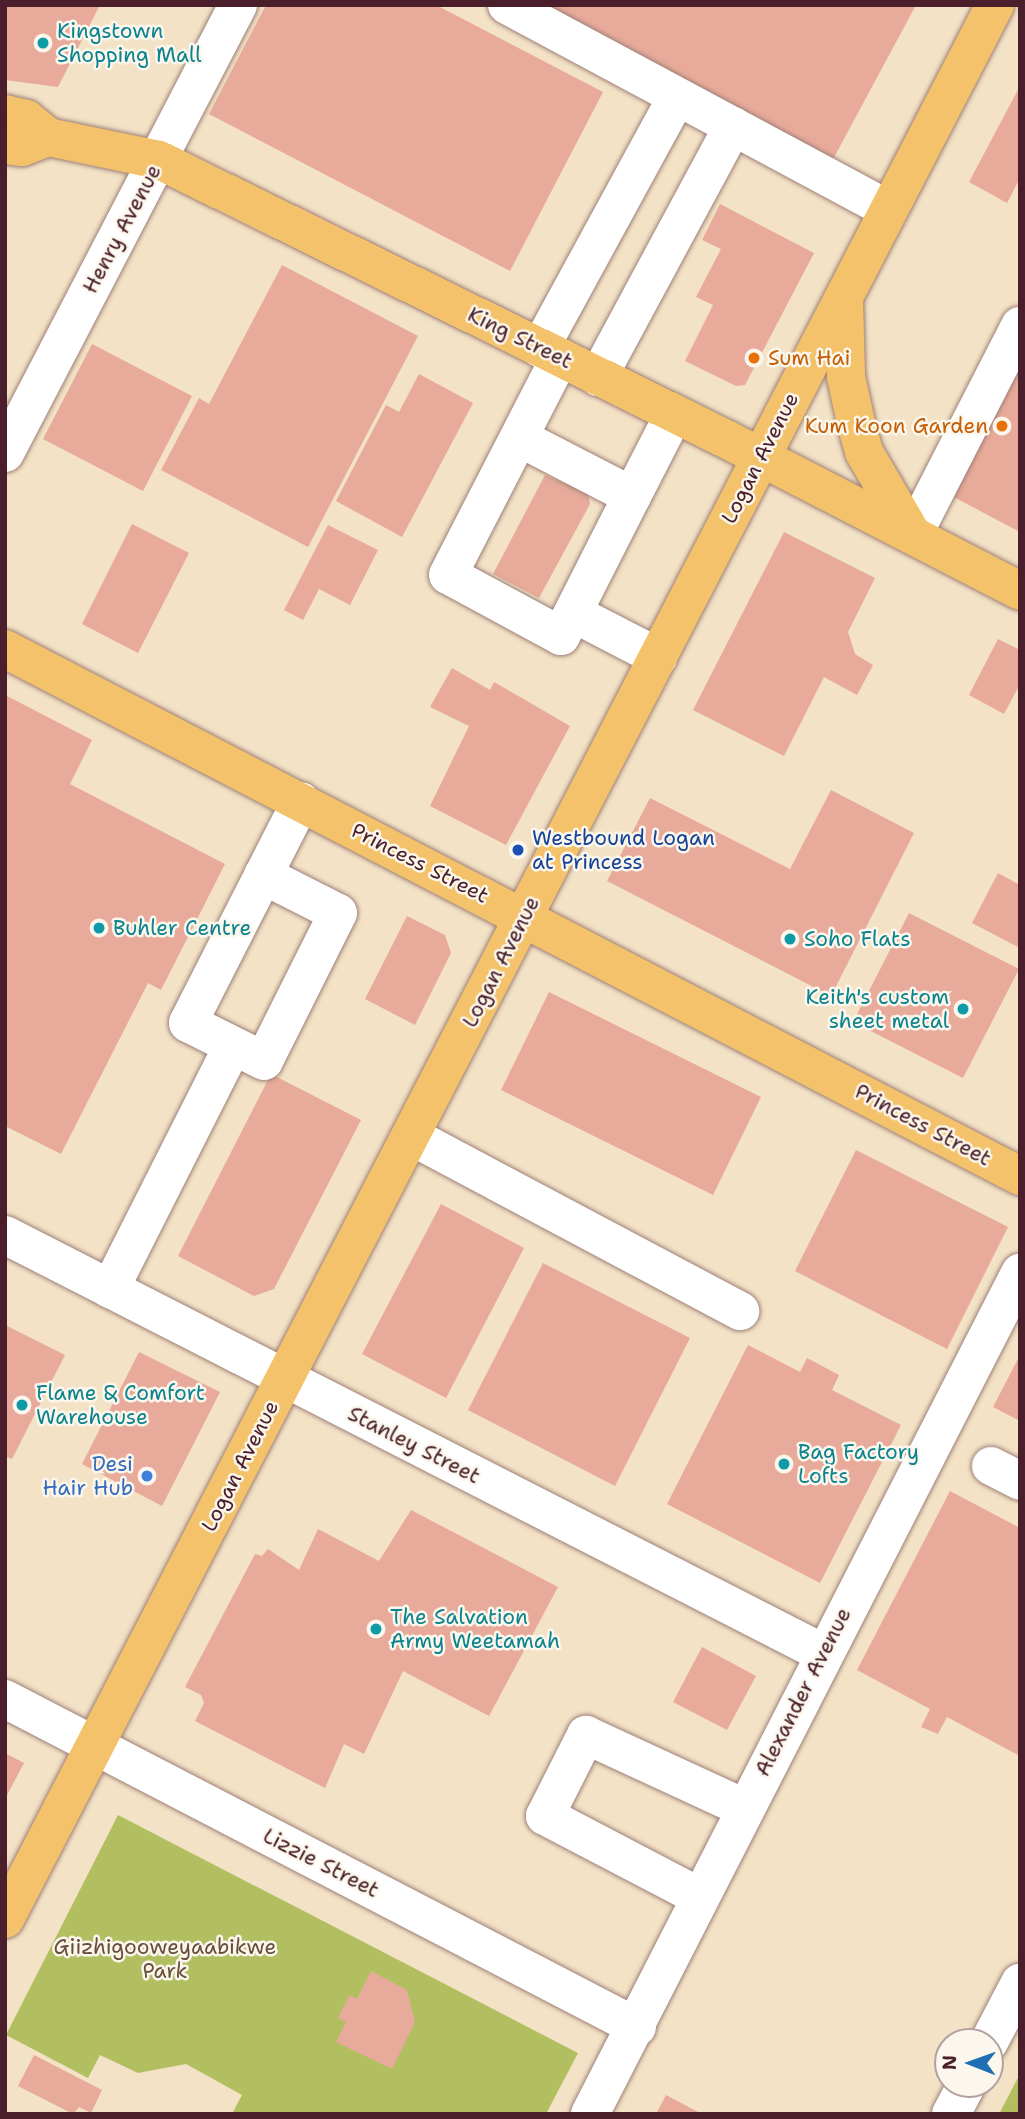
<!DOCTYPE html>
<html>
<head>
<meta charset="utf-8">
<style>
	body { margin:0 }
	#map { position:relative; width:1025px; height:2119px; overflow:hidden; background:#f3e2c6; font-family:"Shantell Sans",sans-serif }
	div>[style] { position:absolute }
	[style*='--x'] { left:calc(var(--x)*1px); top:calc(var(--y)*1px); width:calc(var(--w)*1px); rotate:calc(var(--a)*1deg) }
	.green>* { inset:0; background:#b2bf61 }
	.building>* { inset:0; background:#e8aa9a }
	.roads { filter:drop-shadow(0 0 2px #9e8078) drop-shadow(0 0 2px #9e8078) }
	.minor>* { height:38px; margin:-19px; padding:0 19px; transform-origin:19px; border-radius:19px; background:#fff }
	.major>* { height:38px; margin:-19px; padding:0 19px; transform-origin:19px; border-radius:19px; background:#f3c26a }
	.dots>* { width:19px; height:19px; translate:-50% -50%; box-sizing:border-box; border:4px solid #fbf7ec; border-radius:50% }
	span { translate:-50% -50%; white-space:nowrap; text-align:center; line-height:1.15; -webkit-text-stroke:5px #fbf7ec; paint-order:stroke }
	.culture-label { font-size:21px; color:#0d838f }
	.left { translate:0 -50%; text-align:left }
	.right { translate:-100% -50%; text-align:right }
	.street-label { font-size:21px; color:#4a1f2b }
	.food-label { font-size:21px; color:#c56008 }
	.transit-label { font-size:21px; color:#164399 }
	.shop-label { font-size:21px; color:#366cbe }
	.park-label { font-size:21px; color:#694f3b }
	.frame { position:absolute; inset:0; border:7px solid #4a1f2b; pointer-events:none }
	.north { position:absolute; left:934px; top:2028px; width:70px; height:70px; box-sizing:border-box; background:#fbf7ec; border:2px solid #b4a19f; border-radius:50%; rotate:271deg; font-size:19px; font-weight:700; line-height:28px; text-align:center; color:#4a1f2b }
	.north::after { content:''; display:block; margin:auto; width:24px; height:32px; background:#1f6fb2; clip-path:polygon(50% 0,100% 100%,50% 72%,0 100%) }
</style>
</head>
<body>
<div id="map">
	<div class="green">
		<i style="clip-path:polygon(118px 1815px,578px 2053px,546px 2114px,232px 2114px,242px 2095px,186px 2064px,138px 2073px,100px 2055px,88px 2078px,6px 2035px)"></i>
		<i style="clip-path:polygon(1020px 2074px,1020px 2114px,999px 2114px)"></i>
	</div>
	<div class="building">
		<i style="clip-path:polygon(5px 5px,100px 5px,58px 87px,5px 80px)"></i>
		<i style="clip-path:polygon(266px 5px,436px 5px,603px 92px,510px 271px,209px 114px)"></i>
		<i style="clip-path:polygon(537px 5px,916px 5px,831px 163px)"></i>
		<i style="clip-path:polygon(1020px 86px,1020px 178px,1007px 203px,969px 182px)"></i>
		<i style="clip-path:polygon(720px 204px,814px 253px,745px 385px,736px 386px,685px 361px,713px 305px,696px 297px,721px 249px,702px 240px)"></i>
		<i style="clip-path:polygon(282px 265px,418px 336px,308px 547px,161px 470px,199px 398px,209px 404px)"></i>
		<i style="clip-path:polygon(92px 344px,192px 396px,143px 491px,43px 439px)"></i>
		<i style="clip-path:polygon(1020px 358px,1020px 532px,948px 494px)"></i>
		<i style="clip-path:polygon(419px 374px,473px 403px,402px 537px,336px 501px,386px 405px,399px 412px)"></i>
		<i style="clip-path:polygon(545px 475px,588px 494px,590px 504px,539px 598px,493px 574px)"></i>
		<i style="clip-path:polygon(132px 524px,189px 553px,138px 653px,82px 624px)"></i>
		<i style="clip-path:polygon(328px 525px,378px 550px,350px 605px,319px 589px,303px 620px,284px 610px)"></i>
		<i style="clip-path:polygon(784px 532px,875px 578px,848px 632px,855px 654px,873px 665px,857px 695px,824px 677px,784px 756px,693px 710px)"></i>
		<i style="clip-path:polygon(998px 639px,1020px 650px,1020px 684px,1004px 714px,969px 695px)"></i>
		<i style="clip-path:polygon(452px 668px,490px 690px,494px 682px,570px 726px,506px 845px,430px 806px,469px 726px,430px 707px)"></i>
		<i style="clip-path:polygon(5px 695px,92px 740px,70px 784px,225px 864px,161px 990px,148px 983px,61px 1154px,5px 1126px)"></i>
		<i style="clip-path:polygon(831px 790px,914px 833px,831px 996px,607px 881px,650px 798px,790px 869px)"></i>
		<i style="clip-path:polygon(998px 873px,1020px 885px,1020px 948px,972px 923px)"></i>
		<i style="clip-path:polygon(909px 913px,1019px 969px,963px 1078px,853px 1022px)"></i>
		<i style="clip-path:polygon(407px 916px,445px 935px,451px 953px,415px 1025px,365px 999px)"></i>
		<i style="clip-path:polygon(549px 992px,761px 1097px,713px 1195px,501px 1090px)"></i>
		<i style="clip-path:polygon(271px 1074px,361px 1120px,274px 1289px,254px 1296px,178px 1256px)"></i>
		<i style="clip-path:polygon(856px 1150px,1008px 1227px,947px 1349px,795px 1271px)"></i>
		<i style="clip-path:polygon(441px 1204px,524px 1248px,446px 1398px,362px 1354px)"></i>
		<i style="clip-path:polygon(543px 1263px,690px 1338px,615px 1486px,468px 1410px)"></i>
		<i style="clip-path:polygon(5px 1325px,65px 1355px,12px 1459px,5px 1456px)"></i>
		<i style="clip-path:polygon(748px 1345px,800px 1372px,807px 1358px,839px 1375px,832px 1390px,901px 1425px,820px 1583px,667px 1504px)"></i>
		<i style="clip-path:polygon(139px 1352px,220px 1392px,162px 1506px,82px 1464px)"></i>
		<i style="clip-path:polygon(1020px 1355px,1020px 1421px,993px 1407px)"></i>
		<i style="clip-path:polygon(950px 1491px,1020px 1528px,1020px 1756px,947px 1717px,938px 1734px,921px 1727px,930px 1709px,857px 1670px)"></i>
		<i style="clip-path:polygon(411px 1510px,558px 1587px,489px 1716px,403px 1671px,364px 1754px,344px 1744px,325px 1788px,195px 1721px,204px 1703px,201px 1695px,185px 1687px,255px 1554px,262px 1556px,268px 1549px,299px 1570px,318px 1529px,379px 1561px)"></i>
		<i style="clip-path:polygon(702px 1647px,756px 1676px,727px 1730px,673px 1702px)"></i>
		<i style="clip-path:polygon(5px 1753px,24px 1763px,5px 1799px)"></i>
		<i style="clip-path:polygon(371px 1971px,407px 1990px,415px 2022px,392px 2069px,336px 2042px,346px 2022px,338px 2018px,350px 1995px,357px 1999px)"></i>
		<i style="clip-path:polygon(34px 2055px,102px 2090px,91px 2113px,79px 2107px,73px 2114px,18px 2086px)"></i>
		<i style="clip-path:polygon(666px 2095px,702px 2114px,656px 2114px)"></i>
	</div>
	<div class="roads">
		<div class="minor">
			<i style="--x:507;--y:5;--w:432;--a:28.2"></i>
			<i style="--x:540;--y:348;--w:286;--a:-61.4"></i>
			<i style="--x:598;--y:377;--w:285;--a:-61.7"></i>
			<i style="--x:520;--y:438;--w:126;--a:27.4"></i>
			<i style="--x:632;--y:496;--w:157;--a:116.9"></i>
			<i style="--x:561;--y:636;--w:128;--a:-151.6"></i>
			<i style="--x:448;--y:575;--w:245;--a:-62.8"></i>
			<i style="--x:5;--y:453;--w:505;--a:-62.52"></i>
			<i style="--x:632;--y:496;--w:92;--a:-62.9"></i>
			<i style="--x:913;--y:535;--w:235;--a:-62.9"></i>
			<i style="--x:573;--y:613;--w:96;--a:27.4"></i>
			<i style="--x:263;--y:875;--w:84;--a:26.9"></i>
			<i style="--x:338;--y:913;--w:165;--a:116.6"></i>
			<i style="--x:264;--y:1061;--w:85;--a:-153.4"></i>
			<i style="--x:188;--y:1023;--w:249;--a:-63"></i>
			<i style="--x:411;--y:1136;--w:373;--a:28"></i>
			<i style="--x:5;--y:1235;--w:919;--a:27.07"></i>
			<i style="--x:110;--y:1289;--w:272;--a:-63.2"></i>
			<i style="--x:991;--y:1466;--w:33;--a:27"></i>
			<i style="--x:5;--y:1699;--w:712;--a:27.43"></i>
			<i style="--x:700;--y:1897;--w:175;--a:-152.4"></i>
			<i style="--x:545;--y:1816;--w:91;--a:-63.2"></i>
			<i style="--x:586;--y:1735;--w:174;--a:24.8"></i>
			<i style="--x:989;--y:2042;--w:67;--a:-62.3"></i>
			<i style="--x:590;--y:2114;--w:945;--a:-62.92"></i>
			<i style="--x:951;--y:2114;--w:34;--a:-62"></i>
		</div>
		<div class="major">
			<i style="--x:5;--y:114;--w:22;--a:13"></i>
			<i style="--x:26;--y:119;--w:28;--a:39"></i>
			<i style="--x:5;--y:145;--w:17;--a:7"></i>
			<i style="--x:22;--y:147;--w:28;--a:-21"></i>
			<i style="--x:48;--y:137;--w:113;--a:11.7"></i>
			<i style="--x:159;--y:160;--w:632;--a:26.2"></i>
			<i style="--x:726;--y:439;--w:331;--a:27.3"></i>
			<i style="--x:844;--y:298;--w:79;--a:88.5"></i>
			<i style="--x:846;--y:377;--w:51;--a:77.6"></i>
			<i style="--x:857;--y:427;--w:26;--a:74"></i>
			<i style="--x:864;--y:452;--w:95;--a:59.7"></i>
			<i style="--x:5;--y:649;--w:1144;--a:27.44"></i>
			<i style="--x:5;--y:1919;--w:2155;--a:-62.65"></i>
		</div>
	</div>
	<div class="dots">
		<i style="left:43px;top:43px;background:#0f9aa8"></i>
		<i style="left:754px;top:358px;background:#e8710a"></i>
		<i style="left:1002px;top:426px;background:#e8710a"></i>
		<i style="left:518px;top:850px;background:#1a4fb4"></i>
		<i style="left:99px;top:928px;background:#0f9aa8"></i>
		<i style="left:790px;top:939px;background:#0f9aa8"></i>
		<i style="left:963px;top:1009px;background:#0f9aa8"></i>
		<i style="left:22px;top:1405px;background:#0f9aa8"></i>
		<i style="left:784px;top:1464px;background:#0f9aa8"></i>
		<i style="left:147px;top:1476px;background:#3f7fe0"></i>
		<i style="left:376px;top:1629px;background:#0f9aa8"></i>
	</div>
	<div class="culture-label">
		<span class="left" style="left:57px;top:43px">Kingstown<br>Shopping Mall</span>
		<span class="left" style="left:113px;top:928px">Buhler Centre</span>
		<span class="left" style="left:804px;top:939px">Soho Flats</span>
		<span class="right" style="left:949px;top:1009px">Keith's custom<br>sheet metal</span>
		<span class="left" style="left:36px;top:1405px">Flame &amp; Comfort<br>Warehouse</span>
		<span class="left" style="left:798px;top:1464px">Bag Factory<br>Lofts</span>
		<span class="left" style="left:390px;top:1629px">The Salvation<br>Army Weetamah</span>
	</div>
	<div class="street-label">
		<span style="left:122px;top:229px;rotate:-62deg">Henry Avenue</span>
		<span style="left:520px;top:338px;rotate:26deg">King Street</span>
		<span style="left:760px;top:458px;rotate:-63deg">Logan Avenue</span>
		<span style="left:420px;top:863px;rotate:27deg">Princess Street</span>
		<span style="left:501px;top:962px;rotate:-63deg">Logan Avenue</span>
		<span style="left:923px;top:1125px;rotate:28deg">Princess Street</span>
		<span style="left:414px;top:1445px;rotate:27deg">Stanley Street</span>
		<span style="left:240px;top:1466px;rotate:-63deg">Logan Avenue</span>
		<span style="left:803px;top:1692px;rotate:-63deg">Alexander Avenue</span>
		<span style="left:321px;top:1863px;rotate:27deg">Lizzie Street</span>
	</div>
	<div class="food-label">
		<span class="left" style="left:768px;top:358px">Sum Hai</span>
		<span class="right" style="left:988px;top:426px">Kum Koon Garden</span>
	</div>
	<div class="transit-label">
		<span class="left" style="left:532px;top:850px">Westbound Logan<br>at Princess</span>
	</div>
	<div class="shop-label">
		<span class="right" style="left:133px;top:1476px">Desi<br>Hair Hub</span>
	</div>
	<div class="park-label">
		<span style="left:165px;top:1959px">Giizhigooweyaabikwe<br>Park</span>
	</div>
	<div class="frame"></div>
	<div class="north">N</div>
</div>
</body>
</html>
